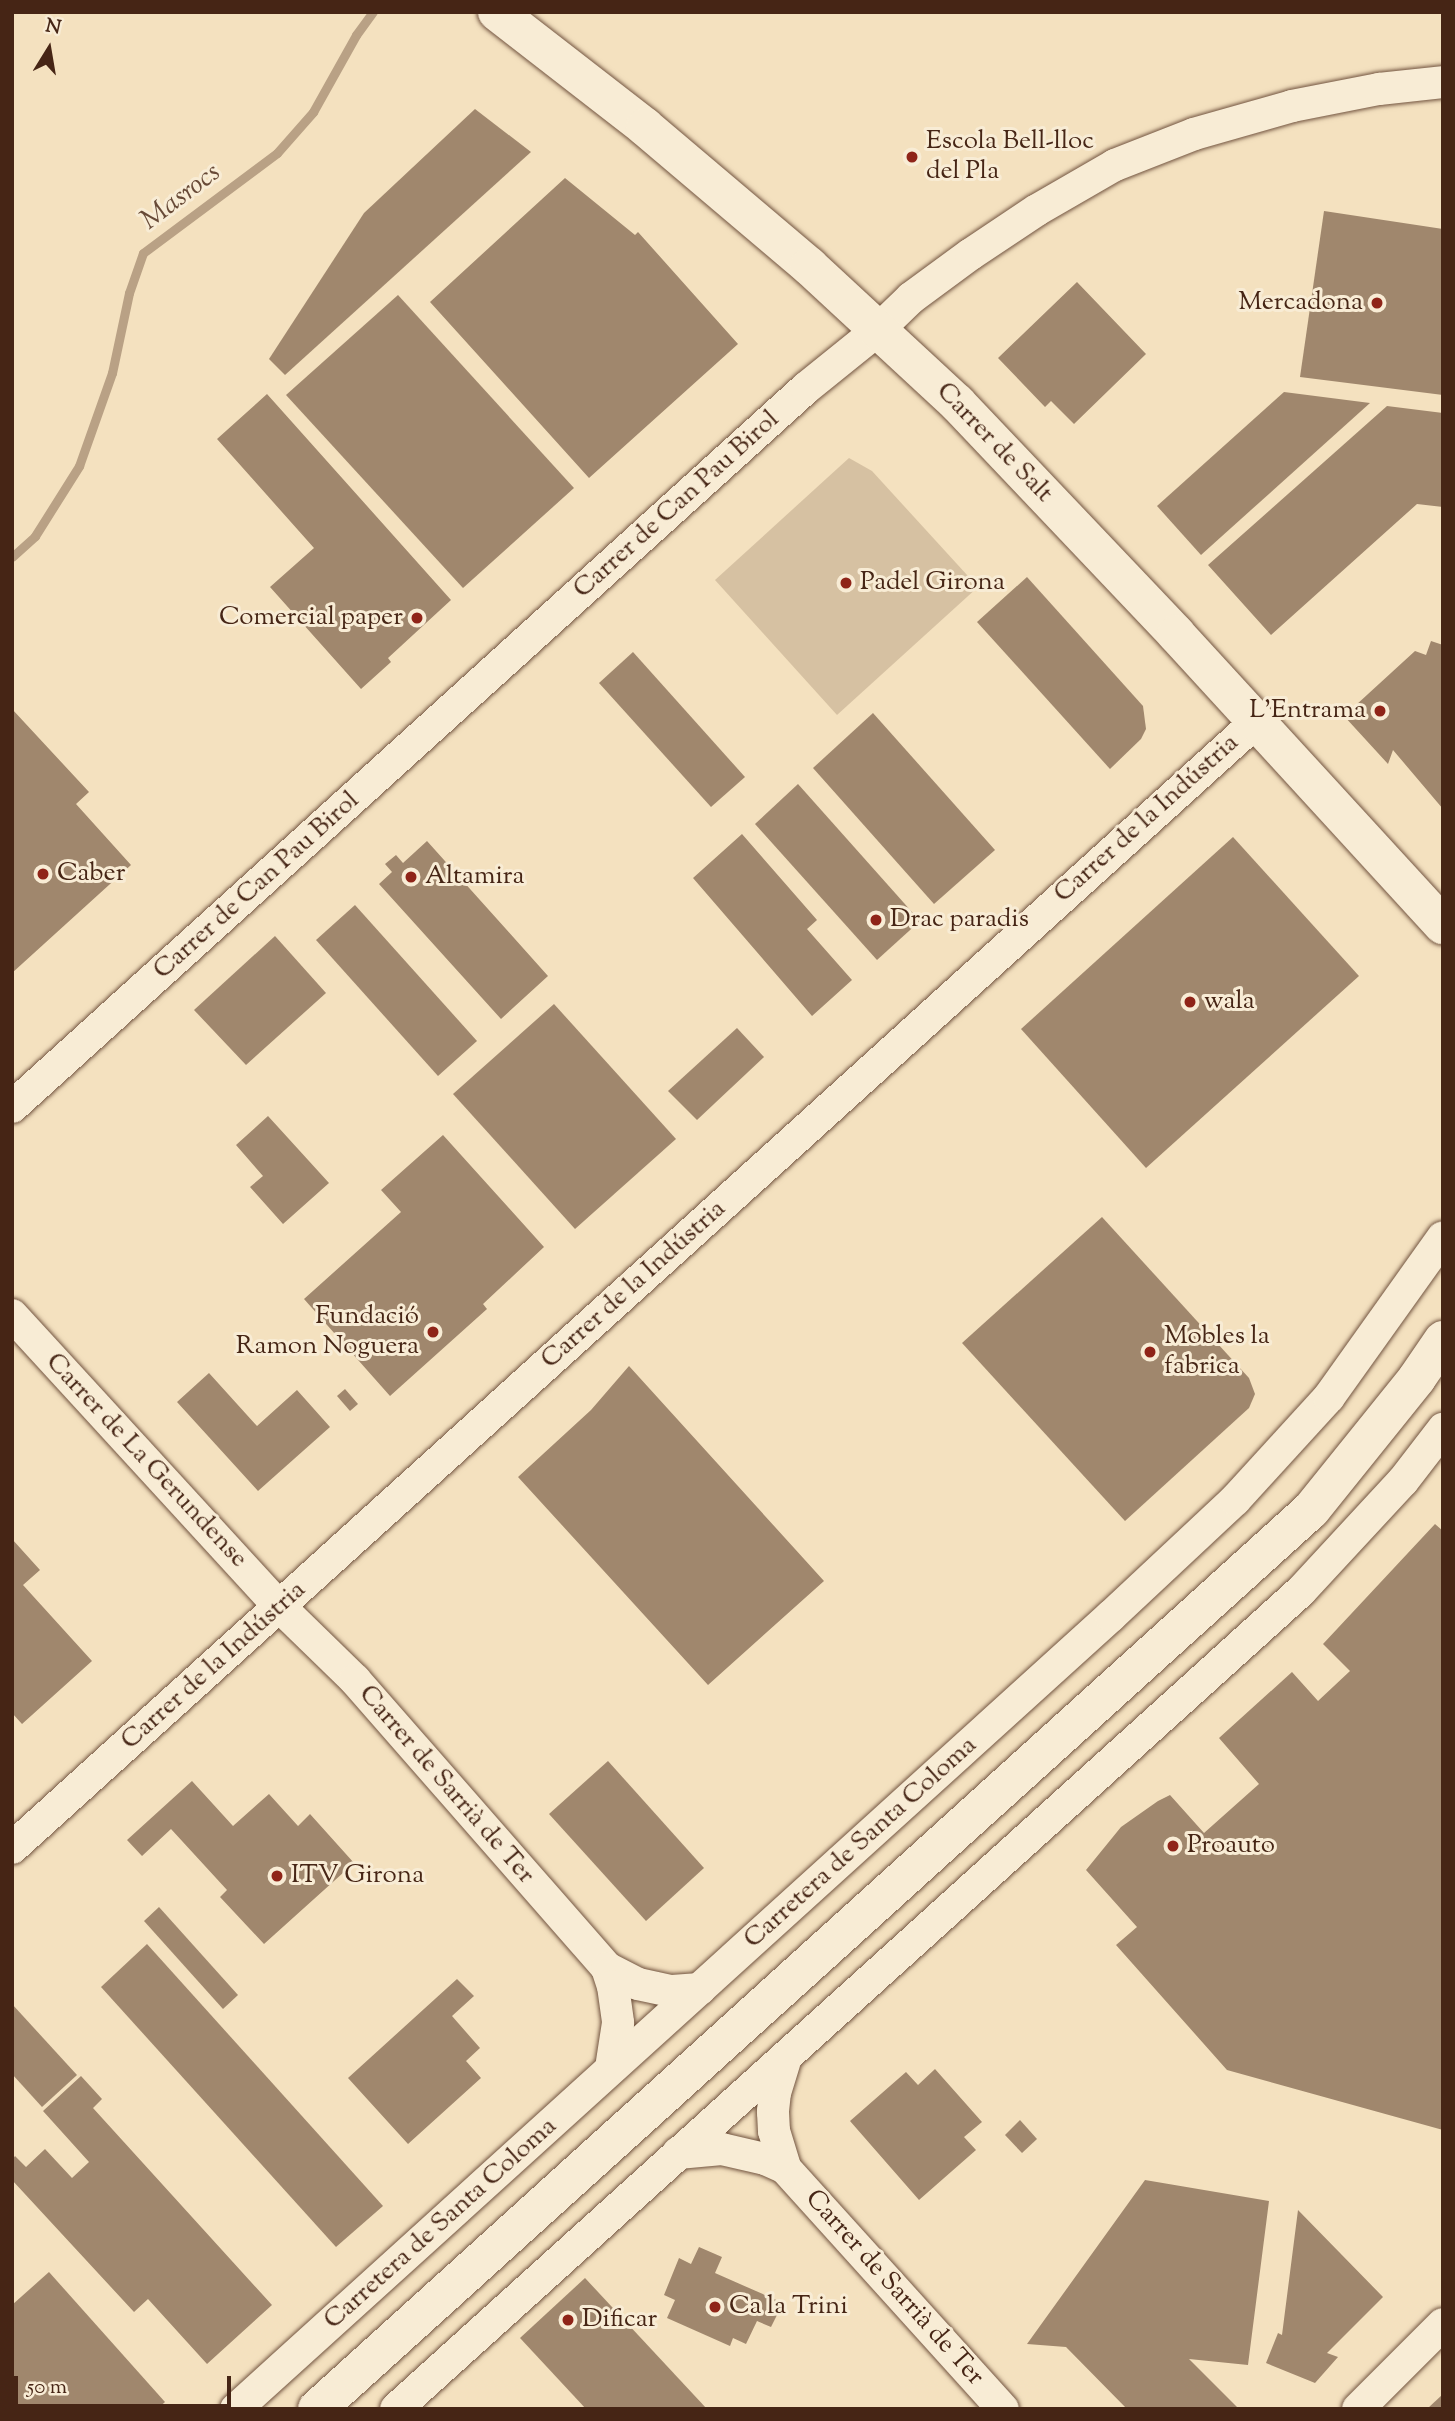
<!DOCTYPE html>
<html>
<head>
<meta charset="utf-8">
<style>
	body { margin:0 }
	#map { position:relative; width:1455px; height:2421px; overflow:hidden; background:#f4e1bf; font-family:"Sorts Mill Goudy",serif }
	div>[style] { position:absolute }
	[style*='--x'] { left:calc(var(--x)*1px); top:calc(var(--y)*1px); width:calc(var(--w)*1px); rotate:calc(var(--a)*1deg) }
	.green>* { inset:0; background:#d6c1a2 }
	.stream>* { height:9px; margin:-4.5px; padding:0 4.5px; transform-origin:4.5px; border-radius:4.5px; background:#b9a185 }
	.building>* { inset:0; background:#a0876d }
	.roads { filter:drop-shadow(0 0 2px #725440) drop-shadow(0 0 2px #725440) }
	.street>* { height:32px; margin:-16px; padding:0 16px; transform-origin:16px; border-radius:16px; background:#f8ecd5 }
	.secondary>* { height:38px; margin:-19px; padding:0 19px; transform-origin:19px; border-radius:19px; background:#f8ecd5 }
	.dots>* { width:19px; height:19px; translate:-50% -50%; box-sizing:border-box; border:4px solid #f8ecd5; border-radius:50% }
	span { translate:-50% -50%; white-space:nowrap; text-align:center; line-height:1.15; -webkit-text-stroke:6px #f8ecd5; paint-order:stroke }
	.poi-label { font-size:26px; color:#462515 }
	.left { translate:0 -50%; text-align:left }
	.right { translate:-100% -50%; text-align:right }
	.street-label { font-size:26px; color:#462515 }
	.water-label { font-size:28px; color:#684a37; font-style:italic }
	.frame { position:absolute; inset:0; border:14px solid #462515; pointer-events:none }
	.north { position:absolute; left:14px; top:14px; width:70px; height:70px; -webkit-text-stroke:5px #f8ecd5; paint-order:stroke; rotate:11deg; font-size:19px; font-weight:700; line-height:28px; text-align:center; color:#462515 }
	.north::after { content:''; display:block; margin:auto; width:24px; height:32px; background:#462515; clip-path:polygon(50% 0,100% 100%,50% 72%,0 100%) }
	.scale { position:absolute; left:14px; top:2376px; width:217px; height:32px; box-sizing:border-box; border:4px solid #462515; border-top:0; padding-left:9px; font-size:21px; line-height:24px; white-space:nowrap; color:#462515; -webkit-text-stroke:5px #f8ecd5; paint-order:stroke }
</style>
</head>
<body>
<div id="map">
	<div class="green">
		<i style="clip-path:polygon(849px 458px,872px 471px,978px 587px,837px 715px,715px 580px)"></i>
	</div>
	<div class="stream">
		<i style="--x:12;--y:557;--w:31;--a:-42"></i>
		<i style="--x:35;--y:536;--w:83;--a:-57.8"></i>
		<i style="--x:79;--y:466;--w:99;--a:-70.5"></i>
		<i style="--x:112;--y:373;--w:82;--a:-78"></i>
		<i style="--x:129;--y:293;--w:42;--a:-70.7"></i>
		<i style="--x:143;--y:253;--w:167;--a:-36.7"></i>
		<i style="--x:277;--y:153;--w:55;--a:-48.7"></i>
		<i style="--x:313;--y:112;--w:88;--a:-60.8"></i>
		<i style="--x:356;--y:35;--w:29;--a:-54"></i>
	</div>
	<div class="building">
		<i style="clip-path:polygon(475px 109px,531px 152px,285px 375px,269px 359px,364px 213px)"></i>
		<i style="clip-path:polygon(565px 178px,635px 235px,638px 232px,738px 344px,589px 478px,430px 302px)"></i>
		<i style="clip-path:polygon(1324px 211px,1443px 229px,1443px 395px,1300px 377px)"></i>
		<i style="clip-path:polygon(1077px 282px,1146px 354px,1074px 424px,1051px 401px,1045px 407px,998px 358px)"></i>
		<i style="clip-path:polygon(398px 295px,574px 488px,463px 588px,286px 395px)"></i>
		<i style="clip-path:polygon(1284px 392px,1370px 403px,1201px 555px,1157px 506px)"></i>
		<i style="clip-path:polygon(267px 394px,451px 600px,388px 658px,391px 662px,361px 689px,270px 587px,314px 548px,217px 439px)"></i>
		<i style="clip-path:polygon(1387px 406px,1443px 413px,1443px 507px,1417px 504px,1271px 635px,1208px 565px)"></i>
		<i style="clip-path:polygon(1027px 577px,1143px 706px,1146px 729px,1141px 739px,1110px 769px,977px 622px)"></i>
		<i style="clip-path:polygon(1431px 641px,1443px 645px,1443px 809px,1393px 750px,1388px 764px,1344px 716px,1415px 651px,1426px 655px)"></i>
		<i style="clip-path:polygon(633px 652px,745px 777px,711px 807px,599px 683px)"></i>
		<i style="clip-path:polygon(12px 709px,89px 792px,76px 804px,131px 865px,12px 973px)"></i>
		<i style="clip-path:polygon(873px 713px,995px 850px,934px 904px,813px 768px)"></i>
		<i style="clip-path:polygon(798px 784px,920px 921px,877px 960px,755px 824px)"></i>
		<i style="clip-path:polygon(742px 834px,817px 920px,807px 929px,852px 980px,812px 1016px,693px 878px)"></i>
		<i style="clip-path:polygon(1233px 837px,1359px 976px,1146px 1168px,1021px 1029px)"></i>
		<i style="clip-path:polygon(427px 841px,548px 976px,501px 1019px,379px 884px,392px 872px,385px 864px,396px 855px,403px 863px)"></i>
		<i style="clip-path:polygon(355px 905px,477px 1041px,438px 1076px,316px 940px)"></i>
		<i style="clip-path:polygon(275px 936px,326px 993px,246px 1065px,194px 1010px)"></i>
		<i style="clip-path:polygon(554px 1004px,676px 1139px,575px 1229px,453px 1094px)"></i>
		<i style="clip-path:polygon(737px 1028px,764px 1057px,697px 1120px,668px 1091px)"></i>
		<i style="clip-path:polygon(268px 1116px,329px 1183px,283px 1224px,250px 1187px,263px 1176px,236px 1145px)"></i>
		<i style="clip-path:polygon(443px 1135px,544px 1247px,483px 1304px,487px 1309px,390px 1396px,304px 1299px,401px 1212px,381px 1190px)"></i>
		<i style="clip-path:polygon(1102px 1217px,1249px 1378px,1255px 1394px,1249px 1408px,1125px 1521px,962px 1343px)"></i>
		<i style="clip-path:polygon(629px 1366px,824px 1581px,708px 1685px,518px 1477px,591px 1410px)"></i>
		<i style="clip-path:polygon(209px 1373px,257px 1426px,297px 1390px,330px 1427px,258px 1491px,177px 1402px)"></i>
		<i style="clip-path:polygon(345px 1389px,358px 1404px,350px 1411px,337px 1396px)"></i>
		<i style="clip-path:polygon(1435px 1524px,1443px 1531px,1443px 2130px,1227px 2070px,1116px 1945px,1137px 1927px,1086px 1870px,1121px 1827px,1158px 1801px,1170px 1795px,1204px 1833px,1259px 1784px,1219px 1738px,1292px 1672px,1318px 1701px,1350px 1671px,1323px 1644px)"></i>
		<i style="clip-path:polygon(12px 1539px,40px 1570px,23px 1585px,92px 1661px,22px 1724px,12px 1713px)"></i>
		<i style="clip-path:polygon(608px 1761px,704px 1868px,646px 1921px,549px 1814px)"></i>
		<i style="clip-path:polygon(192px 1781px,233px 1826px,269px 1794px,298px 1826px,310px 1814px,354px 1863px,264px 1944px,220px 1897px,227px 1890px,171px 1829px,142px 1856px,127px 1840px)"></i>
		<i style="clip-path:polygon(159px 1907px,238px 1995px,223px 2009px,144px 1921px)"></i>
		<i style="clip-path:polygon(147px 1944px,383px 2206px,336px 2247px,101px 1987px)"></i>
		<i style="clip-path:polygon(457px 1979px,474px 1996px,452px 2016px,480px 2048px,466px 2061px,481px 2078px,408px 2144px,348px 2078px)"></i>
		<i style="clip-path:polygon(12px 2004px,77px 2075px,42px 2107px,12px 2074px)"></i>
		<i style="clip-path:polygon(935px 2069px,982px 2122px,964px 2137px,976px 2150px,919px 2200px,850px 2121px,906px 2072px,918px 2085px)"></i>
		<i style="clip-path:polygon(81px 2076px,102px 2099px,93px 2108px,272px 2305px,207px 2364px,148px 2299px,134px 2312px,12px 2180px,12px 2160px,15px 2156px,26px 2167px,45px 2149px,72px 2178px,89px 2162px,43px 2111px)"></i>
		<i style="clip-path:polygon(1020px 2120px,1037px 2139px,1022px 2153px,1005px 2135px)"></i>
		<i style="clip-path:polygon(1145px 2180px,1269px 2201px,1248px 2365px,1189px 2359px,1239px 2409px,1127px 2409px,1066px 2347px,1027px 2344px)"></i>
		<i style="clip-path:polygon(1298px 2210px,1383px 2297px,1327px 2353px,1338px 2357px,1315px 2383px,1266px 2363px,1278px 2333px,1282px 2335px)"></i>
		<i style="clip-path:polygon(699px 2247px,722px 2257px,715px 2273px,783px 2303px,771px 2327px,757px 2321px,746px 2344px,733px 2338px,730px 2346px,667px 2318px,675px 2300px,664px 2295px,679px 2258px,691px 2264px)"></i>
		<i style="clip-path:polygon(49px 2272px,165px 2402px,157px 2409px,12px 2409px,12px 2305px)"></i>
		<i style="clip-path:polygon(585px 2278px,707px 2409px,586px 2409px,520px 2338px)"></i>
		<i style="clip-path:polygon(1443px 2394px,1443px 2409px,1427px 2409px)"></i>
	</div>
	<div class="roads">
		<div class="street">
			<i style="--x:12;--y:1107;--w:1071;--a:-42.16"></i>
			<i style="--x:806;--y:388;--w:94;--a:-38.9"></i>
			<i style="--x:879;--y:329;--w:45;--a:-44.1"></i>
			<i style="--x:911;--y:298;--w:74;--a:-36.3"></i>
			<i style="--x:971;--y:254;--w:79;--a:-33.7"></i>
			<i style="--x:1037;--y:210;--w:90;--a:-30"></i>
			<i style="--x:1115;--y:165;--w:85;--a:-21.4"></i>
			<i style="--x:1194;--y:134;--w:102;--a:-15.9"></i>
			<i style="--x:1292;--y:106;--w:89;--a:-11.1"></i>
			<i style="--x:1379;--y:89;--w:64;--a:-6.2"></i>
			<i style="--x:12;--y:1315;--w:396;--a:47.5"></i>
			<i style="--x:280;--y:1607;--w:105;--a:44.2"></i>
			<i style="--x:355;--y:1680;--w:383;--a:48.8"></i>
			<i style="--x:607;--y:1968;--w:35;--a:27"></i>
			<i style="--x:638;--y:1984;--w:35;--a:12"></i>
			<i style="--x:672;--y:1991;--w:28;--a:-4"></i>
			<i style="--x:12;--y:1848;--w:1678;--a:-42.15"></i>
			<i style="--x:607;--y:1968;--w:19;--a:72"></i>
			<i style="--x:613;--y:1986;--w:37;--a:82"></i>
			<i style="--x:618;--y:2023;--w:46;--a:98.8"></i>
			<i style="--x:786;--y:2057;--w:37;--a:107"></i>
			<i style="--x:775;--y:2092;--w:20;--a:96"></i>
			<i style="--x:773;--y:2112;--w:19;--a:87"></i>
			<i style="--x:774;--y:2131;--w:39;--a:73"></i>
			<i style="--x:785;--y:2168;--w:325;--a:47.9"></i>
			<i style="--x:678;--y:2153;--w:44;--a:-5.2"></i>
			<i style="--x:722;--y:2149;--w:44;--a:13.1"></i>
			<i style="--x:765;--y:2159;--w:22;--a:24"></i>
			<i style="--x:236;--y:2409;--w:1181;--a:-42.19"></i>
			<i style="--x:1111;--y:1616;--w:170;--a:-43.1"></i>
			<i style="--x:1235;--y:1500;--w:139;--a:-47.6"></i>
			<i style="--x:1329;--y:1397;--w:196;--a:-54.5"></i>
			<i style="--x:396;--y:2409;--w:1220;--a:-42.11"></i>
			<i style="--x:1301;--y:1591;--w:150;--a:-47.2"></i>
			<i style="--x:1403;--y:1481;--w:66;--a:-52.4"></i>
			<i style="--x:1358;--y:2409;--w:120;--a:-45"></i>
		</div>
		<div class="secondary">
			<i style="--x:497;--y:12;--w:187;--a:37.8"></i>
			<i style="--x:645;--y:127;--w:215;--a:40.3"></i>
			<i style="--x:809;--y:266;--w:202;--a:42.8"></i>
			<i style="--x:957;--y:403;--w:318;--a:46.5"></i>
			<i style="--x:1176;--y:634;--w:395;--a:47.5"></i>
			<i style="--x:317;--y:2409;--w:1340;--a:-42.13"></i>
			<i style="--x:1311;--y:1510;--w:169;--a:-51.2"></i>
			<i style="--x:1417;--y:1378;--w:46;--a:-55.6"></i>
		</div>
	</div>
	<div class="dots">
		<i style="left:912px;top:157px;background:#8f2418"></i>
		<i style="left:1377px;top:303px;background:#8f2418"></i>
		<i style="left:846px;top:583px;background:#8f2418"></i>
		<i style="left:417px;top:618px;background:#8f2418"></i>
		<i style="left:1380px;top:711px;background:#8f2418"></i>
		<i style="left:43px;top:874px;background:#8f2418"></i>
		<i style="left:411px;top:877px;background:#8f2418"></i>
		<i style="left:876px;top:920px;background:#8f2418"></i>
		<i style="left:1190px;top:1002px;background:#8f2418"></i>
		<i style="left:433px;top:1332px;background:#8f2418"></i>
		<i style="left:1150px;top:1352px;background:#8f2418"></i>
		<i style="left:1173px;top:1846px;background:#8f2418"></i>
		<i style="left:277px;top:1876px;background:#8f2418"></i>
		<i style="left:715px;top:2307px;background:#8f2418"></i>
		<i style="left:568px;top:2320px;background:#8f2418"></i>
	</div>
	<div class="poi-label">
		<span class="left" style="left:926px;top:157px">Escola Bell-lloc<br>del Pla</span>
		<span class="right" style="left:1363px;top:303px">Mercadona</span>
		<span class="left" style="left:860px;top:583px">Padel Girona</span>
		<span class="right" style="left:403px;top:618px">Comercial paper</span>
		<span class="right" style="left:1366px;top:711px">L'Entrama</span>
		<span class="left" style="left:57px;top:874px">Caber</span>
		<span class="left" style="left:425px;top:877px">Altamira</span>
		<span class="left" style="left:890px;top:920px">Drac paradis</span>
		<span class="left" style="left:1204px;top:1002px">wala</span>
		<span class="right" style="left:419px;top:1332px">Fundació<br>Ramon Noguera</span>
		<span class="left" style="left:1164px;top:1352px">Mobles la<br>fabrica</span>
		<span class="left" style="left:1187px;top:1846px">Proauto</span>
		<span class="left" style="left:291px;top:1876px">ITV Girona</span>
		<span class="left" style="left:729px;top:2307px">Ca la Trini</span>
		<span class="left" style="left:582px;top:2320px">Dificar</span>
	</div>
	<div class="street-label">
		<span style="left:994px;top:443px;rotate:46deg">Carrer de Salt</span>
		<span style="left:677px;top:505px;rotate:-42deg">Carrer de Can Pau Birol</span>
		<span style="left:1147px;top:819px;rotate:-42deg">Carrer de la Indústria</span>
		<span style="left:257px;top:886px;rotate:-42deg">Carrer de Can Pau Birol</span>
		<span style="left:634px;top:1285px;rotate:-42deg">Carrer de la Indústria</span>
		<span style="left:146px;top:1461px;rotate:47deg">Carrer de La Gerundense</span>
		<span style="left:214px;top:1666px;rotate:-42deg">Carrer de la Indústria</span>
		<span style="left:446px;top:1785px;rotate:49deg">Carrer de Sarrià de Ter</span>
		<span style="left:861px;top:1843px;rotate:-42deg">Carretera de Santa Coloma</span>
		<span style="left:441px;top:2224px;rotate:-42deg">Carretera de Santa Coloma</span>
		<span style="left:894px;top:2288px;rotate:48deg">Carrer de Sarrià de Ter</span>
	</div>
	<div class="water-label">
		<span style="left:181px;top:197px;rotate:-37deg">Masrocs</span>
	</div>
	<div class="frame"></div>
	<div class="north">N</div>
	<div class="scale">50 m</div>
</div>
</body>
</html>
